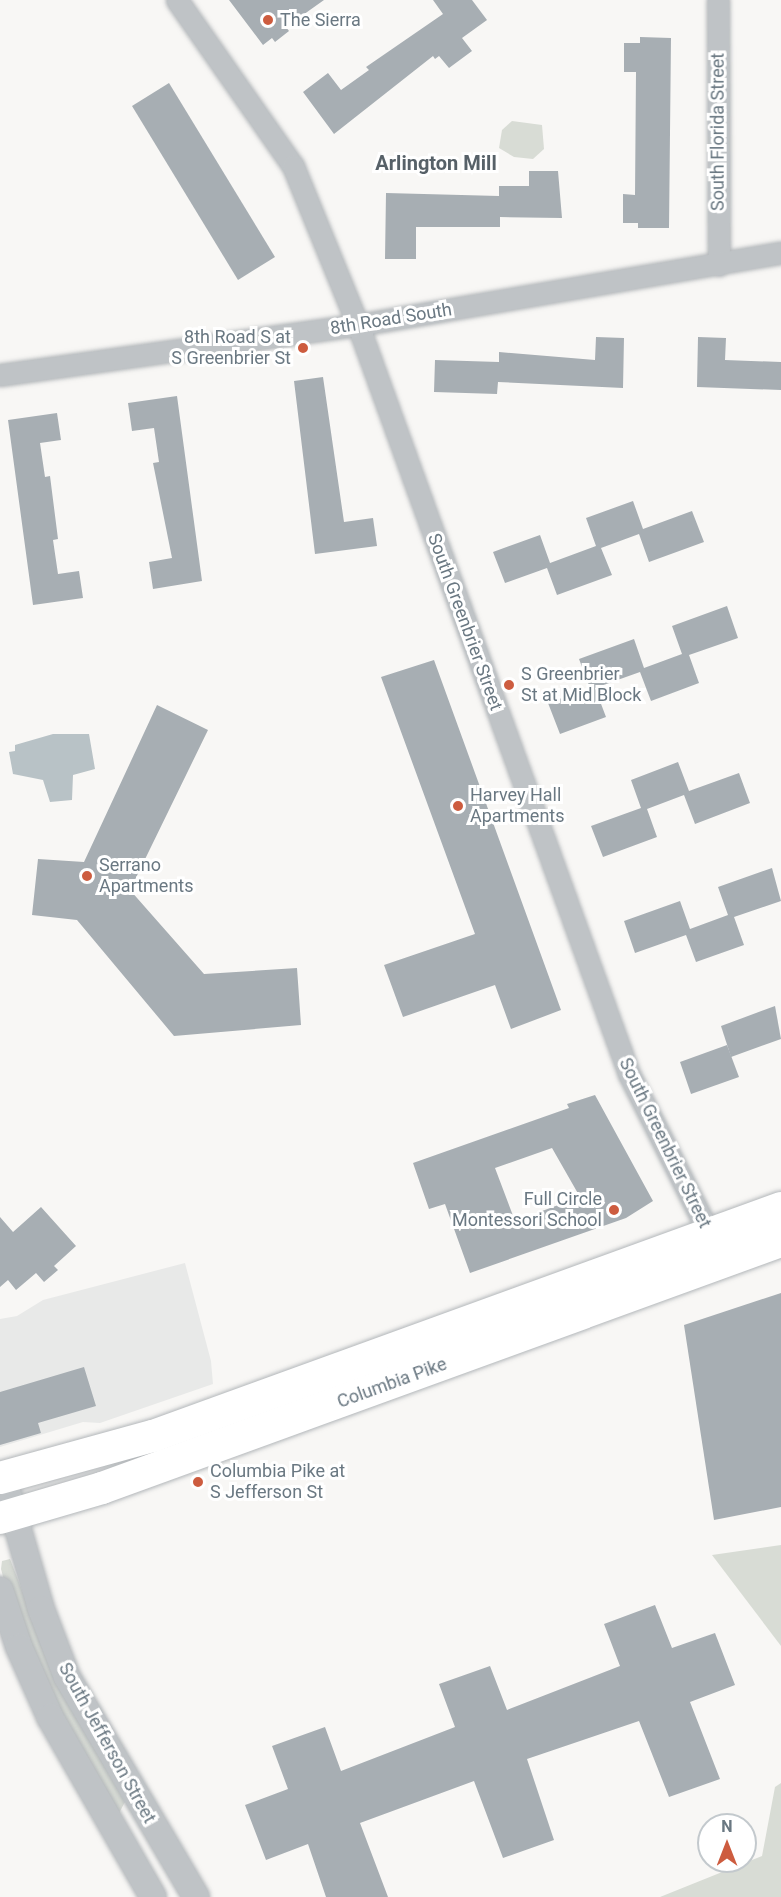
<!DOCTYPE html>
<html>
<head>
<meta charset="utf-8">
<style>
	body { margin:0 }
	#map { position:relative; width:781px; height:1897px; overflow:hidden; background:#f8f7f5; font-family:Roboto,sans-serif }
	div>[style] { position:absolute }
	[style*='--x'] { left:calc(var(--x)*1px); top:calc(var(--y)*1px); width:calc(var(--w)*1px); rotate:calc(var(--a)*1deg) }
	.built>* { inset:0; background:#e8e9e8 }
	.green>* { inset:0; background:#d8dcd5 }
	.water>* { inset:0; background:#b8c2c6 }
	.building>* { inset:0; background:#a7aeb3 }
	.roads { filter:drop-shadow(0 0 2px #b3b7ba) drop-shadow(0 0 2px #b3b7ba) }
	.minor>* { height:21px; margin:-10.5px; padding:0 10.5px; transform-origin:10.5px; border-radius:10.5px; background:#bfc3c6 }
	.tertiary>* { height:26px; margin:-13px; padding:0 13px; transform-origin:13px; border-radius:13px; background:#bfc3c6 }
	.primary>* { height:32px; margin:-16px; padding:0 16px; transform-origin:16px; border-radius:16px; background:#fff }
	.dots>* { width:16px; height:16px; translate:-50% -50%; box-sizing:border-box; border:3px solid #fff; border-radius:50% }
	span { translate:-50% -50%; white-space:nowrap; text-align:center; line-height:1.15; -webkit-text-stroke:6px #fff; paint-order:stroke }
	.poi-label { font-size:18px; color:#6a7882 }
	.left { translate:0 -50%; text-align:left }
	.right { translate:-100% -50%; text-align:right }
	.street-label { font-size:18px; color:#6a7882 }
	.neighbourhood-label { font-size:20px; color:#576168; font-weight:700 }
	.north { position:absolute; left:697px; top:1813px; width:60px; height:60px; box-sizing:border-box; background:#fff; border:2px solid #c3c9cd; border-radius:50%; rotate:0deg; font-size:16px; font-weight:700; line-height:24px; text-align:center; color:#6a7882 }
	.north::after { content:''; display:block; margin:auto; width:21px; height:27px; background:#cd5c3f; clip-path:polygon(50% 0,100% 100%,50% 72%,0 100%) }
</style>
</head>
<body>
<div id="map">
	<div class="built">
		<i style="clip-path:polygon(185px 1263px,211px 1361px,213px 1384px,100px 1423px,83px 1422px,0 1447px,0 1319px,17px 1316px,43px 1300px)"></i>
	</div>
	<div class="green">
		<i style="clip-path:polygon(512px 121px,542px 125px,544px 149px,533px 159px,514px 157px,499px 148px,502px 130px)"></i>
		<i style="clip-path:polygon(781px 1545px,781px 1646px,712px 1555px)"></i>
		<i style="clip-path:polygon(10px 1559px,58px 1684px,125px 1802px,119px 1813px,111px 1809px,15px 1621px,1px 1569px,2px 1561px)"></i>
		<i style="clip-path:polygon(781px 1783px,781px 1897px,660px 1897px,762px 1856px,775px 1787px)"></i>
	</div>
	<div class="water">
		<i style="clip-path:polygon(53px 734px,89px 734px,95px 769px,73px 775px,72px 800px,50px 802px,43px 780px,13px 774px,9px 752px,15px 751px,15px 745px)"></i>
	</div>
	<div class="building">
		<i style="clip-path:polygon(229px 0,324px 0,286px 27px,289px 31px,275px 42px,272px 38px,263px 45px)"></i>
		<i style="clip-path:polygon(433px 0,472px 0,487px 20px,462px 38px,472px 51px,449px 68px,439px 56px,435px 59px,433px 56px,334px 134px,303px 92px,328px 73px,341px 90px,369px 70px,366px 67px,443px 14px)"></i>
		<i style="clip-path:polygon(640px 37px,671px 38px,669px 228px,638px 228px,638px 223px,623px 223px,623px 194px,635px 195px,636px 72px,624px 72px,624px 43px,640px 43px)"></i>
		<i style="clip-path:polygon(169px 83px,275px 257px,238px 280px,132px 106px)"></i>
		<i style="clip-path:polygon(529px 171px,558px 171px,562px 218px,500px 217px,500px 227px,416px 227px,416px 259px,385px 259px,386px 193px,499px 196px,499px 186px,529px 186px)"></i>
		<i style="clip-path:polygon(596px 337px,624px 338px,623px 388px,498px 382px,497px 394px,434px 392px,435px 360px,499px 362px,499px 352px,595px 360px)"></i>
		<i style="clip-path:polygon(698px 337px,726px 338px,725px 360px,781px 362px,781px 390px,697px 387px)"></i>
		<i style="clip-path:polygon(323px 377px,344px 522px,373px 518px,377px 546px,315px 554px,294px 381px)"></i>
		<i style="clip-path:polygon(177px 396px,202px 581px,153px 589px,149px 562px,172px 558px,153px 463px,159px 462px,154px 428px,132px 431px,128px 403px)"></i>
		<i style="clip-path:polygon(57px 413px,61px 440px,40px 443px,45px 477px,50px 476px,58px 539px,53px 540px,58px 574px,79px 571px,83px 598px,33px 605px,8px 420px)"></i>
		<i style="clip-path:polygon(633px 501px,643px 529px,692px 511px,704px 542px,649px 562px,639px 534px,601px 548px,612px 575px,557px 595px,547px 568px,505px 583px,493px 552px,540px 535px,550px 563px,596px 546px,586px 518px)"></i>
		<i style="clip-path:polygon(727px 606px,738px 638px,689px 655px,699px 683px,651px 701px,640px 672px,595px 688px,606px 717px,560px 734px,548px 703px,590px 688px,579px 659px,634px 639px,644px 668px,682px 654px,672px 626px)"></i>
		<i style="clip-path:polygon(434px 660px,561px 1010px,511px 1029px,495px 985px,403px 1017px,384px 965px,475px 934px,381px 677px)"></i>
		<i style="clip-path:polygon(157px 705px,208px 730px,130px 890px,204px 974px,297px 968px,301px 1025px,174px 1036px,77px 920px,32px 915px,38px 859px,84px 862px)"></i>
		<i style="clip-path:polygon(678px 762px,689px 791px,739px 773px,750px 803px,695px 824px,684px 795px,647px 809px,657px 837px,603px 857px,591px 826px,641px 808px,631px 780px)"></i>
		<i style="clip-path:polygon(772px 868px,781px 901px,734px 917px,744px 945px,696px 962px,686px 935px,635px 953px,624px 921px,680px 901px,690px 929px,728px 915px,718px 887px)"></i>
		<i style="clip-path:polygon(775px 1006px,781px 1039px,731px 1057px,721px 1026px)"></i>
		<i style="clip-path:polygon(727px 1045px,739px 1077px,691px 1094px,680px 1062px)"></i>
		<i style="clip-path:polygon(evenodd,595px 1095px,653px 1201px,626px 1218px,470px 1273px,445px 1204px,429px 1209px,413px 1163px,569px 1108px,567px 1104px,595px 1095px,552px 1148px,580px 1197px,515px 1221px,495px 1168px,552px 1148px)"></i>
		<i style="clip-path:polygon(41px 1207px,76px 1246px,54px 1266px,58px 1270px,44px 1282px,36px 1273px,16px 1290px,8px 1280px,0 1287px,0 1217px,13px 1232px)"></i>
		<i style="clip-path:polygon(781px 1293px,781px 1507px,714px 1520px,684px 1325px)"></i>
		<i style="clip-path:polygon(84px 1367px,96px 1406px,38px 1423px,41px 1433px,0 1445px,0 1392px)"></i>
		<i style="clip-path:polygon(655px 1605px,672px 1648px,715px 1633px,735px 1685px,690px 1702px,720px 1779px,669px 1797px,639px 1721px,527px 1759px,554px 1840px,503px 1858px,474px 1781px,360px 1823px,388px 1897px,326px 1897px,308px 1844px,266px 1860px,245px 1805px,288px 1789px,272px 1746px,325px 1727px,341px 1771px,455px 1727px,439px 1684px,490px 1666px,507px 1710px,620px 1666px,604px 1624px)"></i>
	</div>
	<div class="roads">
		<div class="minor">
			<i style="--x:177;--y:0;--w:203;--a:55.1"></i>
			<i style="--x:293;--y:166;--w:172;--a:67.8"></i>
			<i style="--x:358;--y:325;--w:797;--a:70.11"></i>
			<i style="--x:629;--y:1074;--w:191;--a:63.3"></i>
			<i style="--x:718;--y:0;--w:265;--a:89.8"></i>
			<i style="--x:0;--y:375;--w:361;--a:-8"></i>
			<i style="--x:358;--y:325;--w:429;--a:-9.7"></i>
		</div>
		<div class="tertiary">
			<i style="--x:3;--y:1477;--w:137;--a:73.9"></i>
			<i style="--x:41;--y:1609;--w:73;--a:69.1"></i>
			<i style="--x:67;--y:1677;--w:255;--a:59.6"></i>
			<i style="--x:0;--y:1590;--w:60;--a:71.6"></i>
			<i style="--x:19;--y:1647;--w:77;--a:66.1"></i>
			<i style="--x:50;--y:1717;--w:207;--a:60.2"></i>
		</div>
		<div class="primary">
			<i style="--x:0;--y:1478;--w:159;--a:-15.4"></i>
			<i style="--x:153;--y:1436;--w:668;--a:-19.95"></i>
			<i style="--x:0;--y:1518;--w:106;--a:-16.4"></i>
			<i style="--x:102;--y:1488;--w:723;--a:-19.99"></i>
		</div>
	</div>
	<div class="dots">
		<i style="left:268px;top:20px;background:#cd5c3f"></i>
		<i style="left:303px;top:348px;background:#cd5c3f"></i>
		<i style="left:509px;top:685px;background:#cd5c3f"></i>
		<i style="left:458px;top:806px;background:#cd5c3f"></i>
		<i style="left:87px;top:876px;background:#cd5c3f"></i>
		<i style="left:614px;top:1210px;background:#cd5c3f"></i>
		<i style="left:198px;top:1482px;background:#cd5c3f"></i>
	</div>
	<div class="poi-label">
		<span class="left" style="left:280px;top:20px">The Sierra</span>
		<span class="right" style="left:291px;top:348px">8th Road S at<br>S Greenbrier St</span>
		<span class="left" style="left:521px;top:685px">S Greenbrier<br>St at Mid Block</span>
		<span class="left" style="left:470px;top:806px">Harvey Hall<br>Apartments</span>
		<span class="left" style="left:99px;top:876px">Serrano<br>Apartments</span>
		<span class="right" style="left:602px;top:1210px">Full Circle<br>Montessori School</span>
		<span class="left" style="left:210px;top:1482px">Columbia Pike at<br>S Jefferson St</span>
	</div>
	<div class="street-label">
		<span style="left:718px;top:132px;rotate:-90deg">South Florida Street</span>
		<span style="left:391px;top:319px;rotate:-9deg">8th Road South</span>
		<span style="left:465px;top:622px;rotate:70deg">South Greenbrier Street</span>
		<span style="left:665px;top:1143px;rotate:64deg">South Greenbrier Street</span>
		<span style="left:392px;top:1383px;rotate:-20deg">Columbia Pike</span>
		<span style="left:107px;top:1743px;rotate:61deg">South Jefferson Street</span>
	</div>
	<div class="neighbourhood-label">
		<span style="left:436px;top:163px">Arlington Mill</span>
	</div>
	<div class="north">N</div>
</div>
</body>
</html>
